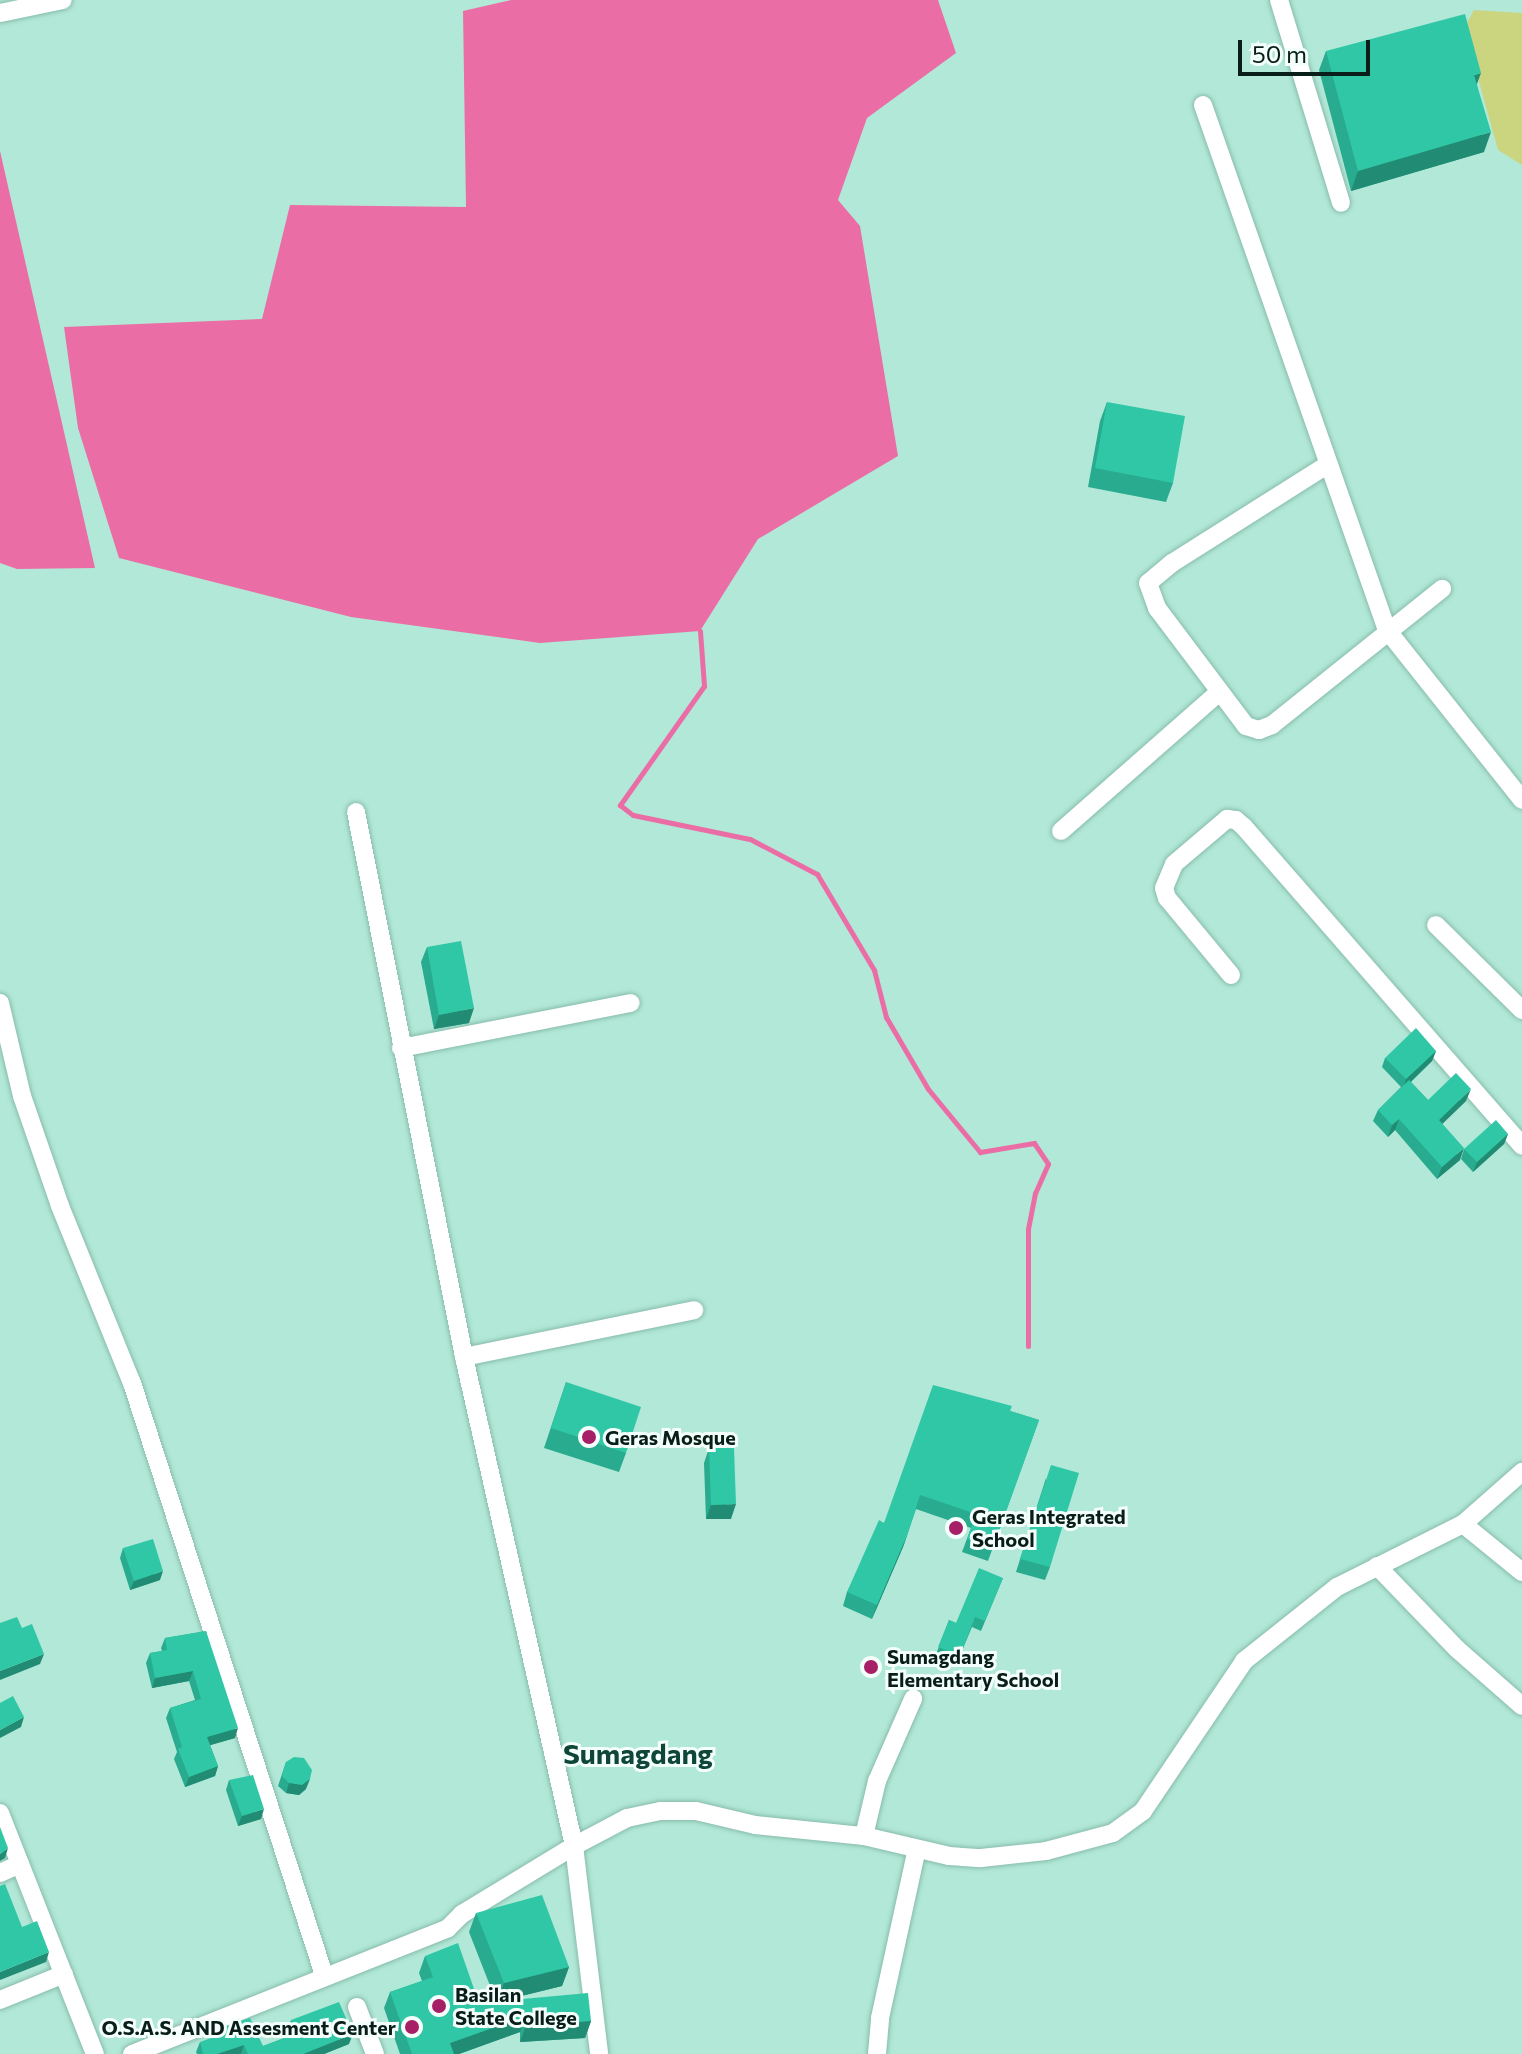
<!DOCTYPE html>
<html>
<head>
<meta charset="utf-8">
<style>
	body { margin:0 }
	#map { position:relative; width:1522px; height:2054px; overflow:hidden; background:#b2e8d7; font-family:Commissioner,sans-serif }
	div>[style] { position:absolute }
	[style*='--x'] { left:calc(var(--x)*1px); top:calc(var(--y)*1px); width:calc(var(--w)*1px); rotate:calc(var(--a)*1deg) }
	.green>* { inset:0; background:#cbd580 }
	.water>* { inset:0; background:#ea6ea5 }
	.stream>* { height:5px; margin:-2.5px; padding:0 2.5px; transform-origin:2.5px; border-radius:2.5px; background:#ea6ea5 }
	.roads { filter:drop-shadow(0 0 2px #88bcac) drop-shadow(0 0 2px #88bcac) }
	.minor>* { height:18px; margin:-9px; padding:0 9px; transform-origin:9px; border-radius:9px; background:#fff }
	.wall>* { inset:0; background:#29ab8f }
	.shaded-wall>* { inset:0; background:#228b74 }
	.building>* { inset:0; background:#30c7a6 }
	.dots>* { width:22px; height:22px; translate:-50% -50%; box-sizing:border-box; border:4px solid #f4fefb; border-radius:50% }
	span { translate:-50% -50%; white-space:nowrap; text-align:center; line-height:1.15; -webkit-text-stroke:6px #f4fefb; paint-order:stroke }
	.poi-label { font-size:20px; color:#091e19; font-weight:700 }
	.left { translate:0 -50%; text-align:left }
	.right { translate:-100% -50%; text-align:right }
	.district-label { font-size:28px; color:#0f4639; font-weight:700 }
	.scale { position:absolute; left:1238px; top:40px; width:132px; height:36px; box-sizing:border-box; border:4px solid #091e19; border-top:0; padding-left:10px; font-size:24px; line-height:28px; white-space:nowrap; color:#091e19; -webkit-text-stroke:6px #f4fefb; paint-order:stroke }
</style>
</head>
<body>
<div id="map">
	<div class="green">
		<i style="clip-path:polygon(1474px 10px,1522px 13px,1522px 165px,1498px 150px,1464px 28px)"></i>
	</div>
	<div class="water">
		<i style="clip-path:polygon(511px 0,938px 0,956px 53px,867px 118px,838px 200px,860px 226px,898px 456px,758px 539px,700px 631px,540px 643px,351px 617px,119px 558px,78px 428px,64px 327px,262px 319px,290px 205px,466px 207px,463px 11px)"></i>
		<i style="clip-path:polygon(0 151px,95px 568px,17px 569px,0 563px)"></i>
	</div>
	<div class="stream">
		<i style="--x:700;--y:631;--w:55;--a:85.8"></i>
		<i style="--x:704;--y:686;--w:146;--a:125.2"></i>
		<i style="--x:620;--y:805;--w:16;--a:38"></i>
		<i style="--x:633;--y:815;--w:119;--a:11.6"></i>
		<i style="--x:750;--y:839;--w:76;--a:27.6"></i>
		<i style="--x:817;--y:874;--w:112;--a:59.3"></i>
		<i style="--x:874;--y:970;--w:49;--a:75.7"></i>
		<i style="--x:886;--y:1017;--w:83;--a:59.7"></i>
		<i style="--x:928;--y:1089;--w:82;--a:50.5"></i>
		<i style="--x:980;--y:1152;--w:55;--a:-9.5"></i>
		<i style="--x:1034;--y:1143;--w:25;--a:56"></i>
		<i style="--x:1048;--y:1164;--w:32;--a:114"></i>
		<i style="--x:1035;--y:1193;--w:37;--a:101"></i>
		<i style="--x:1028;--y:1229;--w:117;--a:90"></i>
	</div>
	<div class="roads">
		<div class="minor">
			<i style="--x:1279;--y:0;--w:212;--a:73"></i>
			<i style="--x:0;--y:13;--w:64;--a:-11.7"></i>
			<i style="--x:1203;--y:105;--w:556;--a:70.69"></i>
			<i style="--x:1387;--y:630;--w:217;--a:51.5"></i>
			<i style="--x:1327;--y:465;--w:183;--a:147.7"></i>
			<i style="--x:1172;--y:563;--w:31;--a:140"></i>
			<i style="--x:1148;--y:583;--w:27;--a:70"></i>
			<i style="--x:1157;--y:608;--w:148;--a:53"></i>
			<i style="--x:1246;--y:726;--w:14;--a:17"></i>
			<i style="--x:1259;--y:730;--w:14;--a:-21"></i>
			<i style="--x:1272;--y:725;--w:218;--a:-38.7"></i>
			<i style="--x:356;--y:812;--w:556;--a:78.79"></i>
			<i style="--x:464;--y:1357;--w:501;--a:77.32"></i>
			<i style="--x:574;--y:1846;--w:209;--a:83.1"></i>
			<i style="--x:1061;--y:831;--w:209;--a:-41.3"></i>
			<i style="--x:1436;--y:925;--w:121;--a:44.7"></i>
			<i style="--x:1231;--y:975;--w:100;--a:-129.7"></i>
			<i style="--x:1167;--y:898;--w:10;--a:-107"></i>
			<i style="--x:1164;--y:888;--w:26;--a:-67"></i>
			<i style="--x:1174;--y:864;--w:70;--a:-40.3"></i>
			<i style="--x:1227;--y:819;--w:9;--a:6"></i>
			<i style="--x:1236;--y:820;--w:11;--a:41"></i>
			<i style="--x:1244;--y:827;--w:423;--a:48.9"></i>
			<i style="--x:0;--y:1003;--w:96;--a:76.7"></i>
			<i style="--x:22;--y:1096;--w:116;--a:70.9"></i>
			<i style="--x:60;--y:1206;--w:191;--a:67.9"></i>
			<i style="--x:132;--y:1383;--w:622;--a:72.03"></i>
			<i style="--x:401;--y:1048;--w:234;--a:-11.1"></i>
			<i style="--x:464;--y:1357;--w:235;--a:-11.5"></i>
			<i style="--x:1463;--y:1524;--w:76;--a:39.1"></i>
			<i style="--x:1377;--y:1566;--w:115;--a:46.1"></i>
			<i style="--x:1457;--y:1649;--w:86;--a:41.2"></i>
			<i style="--x:0;--y:1813;--w:259;--a:68.5"></i>
			<i style="--x:864;--y:1836;--w:57;--a:-76.7"></i>
			<i style="--x:877;--y:1781;--w:90;--a:-66.3"></i>
			<i style="--x:0;--y:1873;--w:22;--a:-24"></i>
			<i style="--x:0;--y:2000;--w:69;--a:-22.1"></i>
			<i style="--x:357;--y:2007;--w:50;--a:69"></i>
			<i style="--x:132;--y:2054;--w:340;--a:-21.7"></i>
			<i style="--x:448;--y:1928;--w:20;--a:-45"></i>
			<i style="--x:462;--y:1914;--w:131;--a:-31.3"></i>
			<i style="--x:574;--y:1846;--w:60;--a:-27.8"></i>
			<i style="--x:627;--y:1818;--w:34;--a:-12"></i>
			<i style="--x:660;--y:1811;--w:36;--a:0"></i>
			<i style="--x:696;--y:1811;--w:61;--a:13.3"></i>
			<i style="--x:755;--y:1825;--w:110;--a:5.8"></i>
			<i style="--x:864;--y:1836;--w:87;--a:13.2"></i>
			<i style="--x:949;--y:1856;--w:32;--a:4"></i>
			<i style="--x:981;--y:1858;--w:65;--a:-6.1"></i>
			<i style="--x:1046;--y:1851;--w:69;--a:-15"></i>
			<i style="--x:1113;--y:1833;--w:37;--a:-36"></i>
			<i style="--x:1143;--y:1811;--w:181;--a:-56"></i>
			<i style="--x:1244;--y:1661;--w:119;--a:-38.5"></i>
			<i style="--x:1337;--y:1587;--w:141;--a:-26.6"></i>
			<i style="--x:1463;--y:1524;--w:79;--a:-41.4"></i>
			<i style="--x:877;--y:2054;--w:36;--a:-85"></i>
			<i style="--x:880;--y:2018;--w:173;--a:-77.7"></i>
		</div>
	</div>
	<div class="wall">
		<i style="clip-path:polygon(1326px 51px,1477px 85px,1484px 152px,1351px 191px,1319px 70px)"></i>
		<i style="clip-path:polygon(1107px 402px,1173px 483px,1166px 502px,1088px 487px,1100px 421px)"></i>
		<i style="clip-path:polygon(427px 947px,469px 1023px,434px 1029px,421px 962px)"></i>
		<i style="clip-path:polygon(1436px 1051px,1432px 1061px,1411px 1082px,1428px 1100px,1466px 1101px,1442px 1124px,1460px 1160px,1437px 1179px,1395px 1130px,1388px 1137px,1373px 1121px,1378px 1110px,1401px 1087px,1382px 1067px,1385px 1058px)"></i>
		<i style="clip-path:polygon(1508px 1134px,1504px 1144px,1473px 1172px,1461px 1159px,1464px 1149px)"></i>
		<i style="clip-path:polygon(566px 1382px,626px 1453px,619px 1472px,544px 1448px)"></i>
		<i style="clip-path:polygon(1010px 1411px,1039px 1420px,988px 1561px,962px 1552px,971px 1528px,916px 1509px,903px 1547px,872px 1619px,843px 1606px,847px 1592px,884px 1523px)"></i>
		<i style="clip-path:polygon(709px 1448px,731px 1519px,706px 1519px,704px 1463px)"></i>
		<i style="clip-path:polygon(1046px 1478px,1050px 1567px,1045px 1580px,1016px 1572px)"></i>
		<i style="clip-path:polygon(123px 1548px,160px 1580px,130px 1590px,120px 1558px)"></i>
		<i style="clip-path:polygon(1003px 1578px,981px 1631px,972px 1627px,956px 1665px,935px 1657px,949px 1620px,956px 1623px)"></i>
		<i style="clip-path:polygon(206px 1631px,235px 1738px,210px 1745px,218px 1766px,215px 1776px,185px 1787px,174px 1759px,177px 1752px,166px 1718px,170px 1708px,195px 1700px,189px 1681px,152px 1688px,146px 1663px,150px 1653px,162px 1651px,161px 1648px,165px 1638px)"></i>
		<i style="clip-path:polygon(286px 1762px,306px 1789px,299px 1795px,286px 1793px,278px 1786px)"></i>
		<i style="clip-path:polygon(229px 1780px,261px 1819px,238px 1826px,226px 1790px)"></i>
		<i style="clip-path:polygon(476px 1913px,569px 1967px,562px 1986px,501px 2001px,591px 2021px,585px 2038px,520px 2042px,520px 2032px,459px 2054px,400px 2054px,384px 2008px,390px 1992px,422px 1981px,419px 1973px,425px 1956px,479px 2003px,496px 2001px,469px 1932px)"></i>
		<i style="clip-path:polygon(291px 2020px,349px 2044px,324px 2054px,197px 2054px,196px 2052px,200px 2042px,263px 2046px,290px 2036px,288px 2029px)"></i>
	</div>
	<div class="shaded-wall">
		<i style="clip-path:polygon(1481px 73px,1474px 92px,1474px 75px)"></i>
		<i style="clip-path:polygon(1491px 132px,1484px 152px,1351px 191px,1358px 171px)"></i>
		<i style="clip-path:polygon(474px 1008px,469px 1023px,434px 1029px,439px 1015px)"></i>
		<i style="clip-path:polygon(1436px 1051px,1432px 1061px,1403px 1089px,1406px 1079px)"></i>
		<i style="clip-path:polygon(1471px 1089px,1466px 1101px,1435px 1131px,1439px 1120px)"></i>
		<i style="clip-path:polygon(1399px 1119px,1395px 1130px,1388px 1137px,1392px 1125px)"></i>
		<i style="clip-path:polygon(1508px 1134px,1504px 1144px,1473px 1172px,1477px 1162px)"></i>
		<i style="clip-path:polygon(1464px 1148px,1460px 1160px,1437px 1179px,1442px 1167px)"></i>
		<i style="clip-path:polygon(736px 1504px,731px 1519px,706px 1519px,711px 1505px)"></i>
		<i style="clip-path:polygon(908px 1533px,903px 1547px,872px 1619px,877px 1605px)"></i>
		<i style="clip-path:polygon(163px 1571px,160px 1580px,130px 1590px,134px 1581px)"></i>
		<i style="clip-path:polygon(44px 1654px,40px 1664px,0 1680px,0 1671px)"></i>
		<i style="clip-path:polygon(193px 1671px,189px 1681px,152px 1688px,155px 1678px)"></i>
		<i style="clip-path:polygon(24px 1717px,21px 1727px,0 1738px,0 1730px)"></i>
		<i style="clip-path:polygon(238px 1728px,235px 1738px,204px 1747px,207px 1737px)"></i>
		<i style="clip-path:polygon(218px 1766px,215px 1776px,185px 1787px,189px 1777px)"></i>
		<i style="clip-path:polygon(310px 1779px,306px 1789px,299px 1795px,286px 1793px,289px 1783px)"></i>
		<i style="clip-path:polygon(264px 1809px,261px 1819px,238px 1826px,242px 1816px)"></i>
		<i style="clip-path:polygon(8px 1848px,5px 1858px,0 1861px,0 1854px)"></i>
		<i style="clip-path:polygon(49px 1952px,46px 1962px,0 1980px,0 1972px)"></i>
		<i style="clip-path:polygon(569px 1967px,562px 1986px,497px 2002px,504px 1983px)"></i>
		<i style="clip-path:polygon(526px 2016px,520px 2032px,459px 2054px,446px 2054px,450px 2043px)"></i>
		<i style="clip-path:polygon(591px 2021px,585px 2038px,520px 2042px,526px 2025px)"></i>
		<i style="clip-path:polygon(353px 2034px,349px 2044px,324px 2054px,303px 2054px)"></i>
		<i style="clip-path:polygon(244px 2045px,241px 2054px,217px 2054px)"></i>
	</div>
	<div class="building">
		<i style="clip-path:polygon(1465px 14px,1481px 73px,1474px 75px,1491px 132px,1358px 171px,1326px 51px)"></i>
		<i style="clip-path:polygon(1107px 402px,1185px 416px,1173px 483px,1095px 468px)"></i>
		<i style="clip-path:polygon(461px 941px,474px 1008px,439px 1015px,427px 947px)"></i>
		<i style="clip-path:polygon(1416px 1028px,1436px 1051px,1406px 1079px,1385px 1058px)"></i>
		<i style="clip-path:polygon(1456px 1073px,1471px 1089px,1439px 1120px,1464px 1148px,1442px 1167px,1399px 1119px,1392px 1125px,1378px 1110px,1409px 1080px,1428px 1100px)"></i>
		<i style="clip-path:polygon(1496px 1120px,1508px 1134px,1477px 1162px,1464px 1149px)"></i>
		<i style="clip-path:polygon(566px 1382px,641px 1407px,626px 1453px,551px 1428px)"></i>
		<i style="clip-path:polygon(933px 1385px,1012px 1406px,1010px 1411px,1039px 1420px,993px 1548px,967px 1539px,976px 1514px,920px 1495px,908px 1533px,877px 1605px,847px 1592px,879px 1520px,884px 1523px)"></i>
		<i style="clip-path:polygon(709px 1448px,734px 1448px,736px 1504px,711px 1505px)"></i>
		<i style="clip-path:polygon(1051px 1465px,1079px 1473px,1050px 1567px,1020px 1559px)"></i>
		<i style="clip-path:polygon(153px 1539px,163px 1571px,134px 1581px,123px 1548px)"></i>
		<i style="clip-path:polygon(979px 1568px,1003px 1578px,985px 1621px,975px 1617px,960px 1656px,938px 1647px,949px 1620px,956px 1623px)"></i>
		<i style="clip-path:polygon(17px 1617px,22px 1628px,32px 1624px,44px 1654px,0 1671px,0 1623px)"></i>
		<i style="clip-path:polygon(206px 1631px,238px 1728px,207px 1737px,218px 1766px,189px 1777px,178px 1749px,182px 1747px,170px 1708px,201px 1699px,193px 1671px,155px 1678px,150px 1653px,167px 1650px,165px 1638px)"></i>
		<i style="clip-path:polygon(13px 1696px,24px 1717px,0 1730px,0 1703px)"></i>
		<i style="clip-path:polygon(294px 1757px,304px 1758px,312px 1770px,310px 1779px,302px 1785px,289px 1783px,282px 1776px,286px 1762px)"></i>
		<i style="clip-path:polygon(253px 1775px,264px 1809px,242px 1816px,229px 1780px)"></i>
		<i style="clip-path:polygon(0 1827px,8px 1848px,0 1854px)"></i>
		<i style="clip-path:polygon(5px 1884px,22px 1927px,37px 1921px,49px 1952px,0 1972px,0 1886px)"></i>
		<i style="clip-path:polygon(542px 1895px,569px 1967px,504px 1983px,476px 1913px)"></i>
		<i style="clip-path:polygon(458px 1943px,479px 2003px,588px 1993px,591px 2021px,526px 2025px,526px 2016px,450px 2043px,454px 2054px,412px 2054px,390px 1992px,433px 1977px,425px 1956px)"></i>
		<i style="clip-path:polygon(339px 2002px,353px 2034px,303px 2054px,248px 2054px,244px 2045px,217px 2054px,203px 2054px,200px 2042px,211px 2038px,217px 2029px,250px 2018px,263px 2046px,297px 2033px,291px 2020px)"></i>
	</div>
	<div class="dots">
		<i style="left:589px;top:1437px;background:#a71f67"></i>
		<i style="left:956px;top:1528px;background:#a71f67"></i>
		<i style="left:871px;top:1667px;background:#a71f67"></i>
		<i style="left:439px;top:2006px;background:#a71f67"></i>
		<i style="left:412px;top:2027px;background:#a71f67"></i>
	</div>
	<div class="poi-label">
		<span class="left" style="left:605px;top:1437px">Geras Mosque</span>
		<span class="left" style="left:972px;top:1528px">Geras Integrated<br>School</span>
		<span class="left" style="left:887px;top:1668px">Sumagdang<br>Elementary School</span>
		<span class="left" style="left:455px;top:2006px">Basilan<br>State College</span>
		<span class="right" style="left:396px;top:2027px">O.S.A.S. AND Assesment Center</span>
	</div>
	<div class="district-label">
		<span style="left:638px;top:1753px">Sumagdang</span>
	</div>
	<div class="scale">50 m</div>
</div>
</body>
</html>
